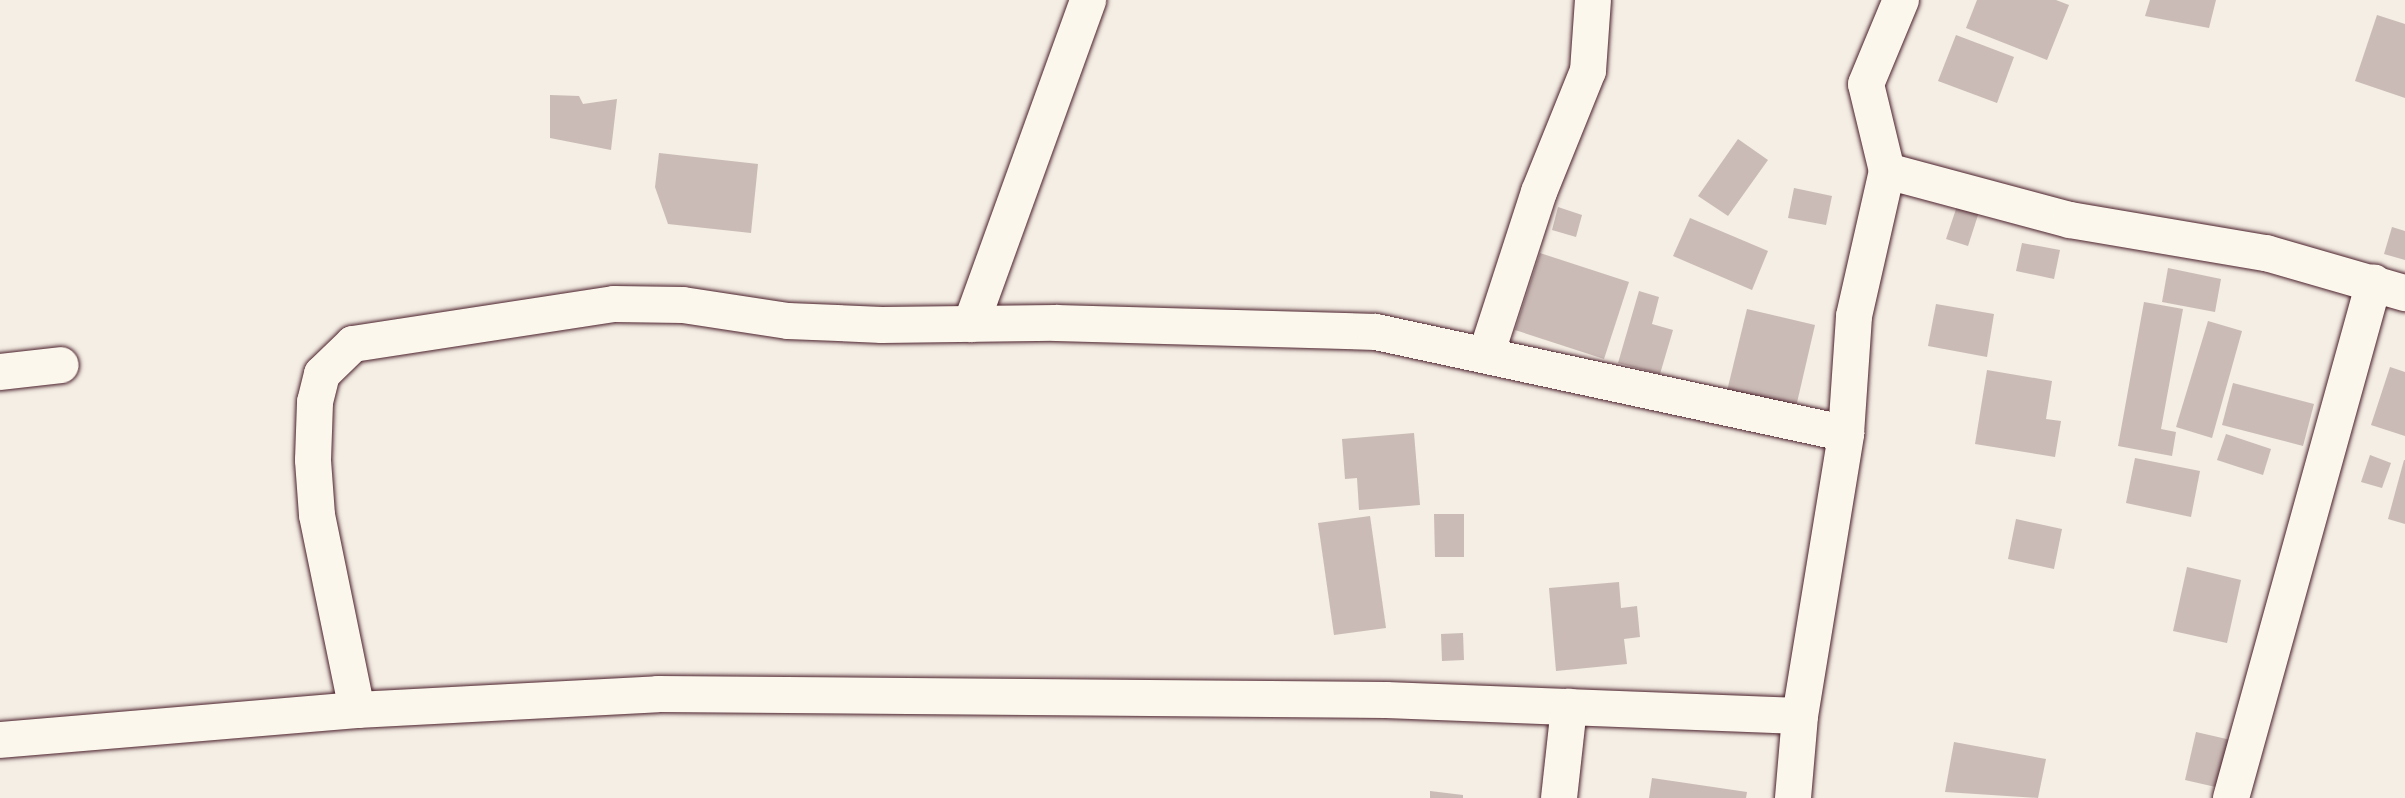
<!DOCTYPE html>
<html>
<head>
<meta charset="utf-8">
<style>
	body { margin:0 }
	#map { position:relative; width:2405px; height:798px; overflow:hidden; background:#f4eee4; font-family:Mynerve,sans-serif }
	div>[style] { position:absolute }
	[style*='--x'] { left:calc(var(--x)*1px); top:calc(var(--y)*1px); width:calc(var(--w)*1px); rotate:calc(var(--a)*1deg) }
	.building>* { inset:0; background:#cabbb6 }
	.roads { filter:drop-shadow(0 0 2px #4a1f2b) drop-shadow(0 0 2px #4a1f2b) }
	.minor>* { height:36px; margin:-18px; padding:0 18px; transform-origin:18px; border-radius:18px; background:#fbf7ec }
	span { translate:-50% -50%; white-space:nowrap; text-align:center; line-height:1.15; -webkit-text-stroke:6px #fbf7ec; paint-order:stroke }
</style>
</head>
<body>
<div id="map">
	<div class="building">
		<i style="clip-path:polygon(1977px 0,2056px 0,2069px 5px,2047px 60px,1966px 28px)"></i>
		<i style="clip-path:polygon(2150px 0,2216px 0,2209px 28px,2145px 16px)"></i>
		<i style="clip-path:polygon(2377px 15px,2405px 24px,2405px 98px,2355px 81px)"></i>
		<i style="clip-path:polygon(1956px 35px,2014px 57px,1997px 103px,1938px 81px)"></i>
		<i style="clip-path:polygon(550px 95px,579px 96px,583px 104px,617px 99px,611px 150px,550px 138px)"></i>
		<i style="clip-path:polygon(1738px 139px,1768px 160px,1728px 216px,1698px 196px)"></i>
		<i style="clip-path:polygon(659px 153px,758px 164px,751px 233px,668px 224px,655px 187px)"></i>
		<i style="clip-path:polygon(1794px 188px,1832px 196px,1826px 225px,1788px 218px)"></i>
		<i style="clip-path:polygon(1957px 206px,1979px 212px,1968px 246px,1946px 239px)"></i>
		<i style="clip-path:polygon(1558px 207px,1582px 215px,1576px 237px,1552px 230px)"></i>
		<i style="clip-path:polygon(1690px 218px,1768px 251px,1752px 290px,1673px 256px)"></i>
		<i style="clip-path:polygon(2392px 227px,2405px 231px,2405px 260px,2384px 254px)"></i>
		<i style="clip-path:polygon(2022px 243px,2060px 250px,2054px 279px,2016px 271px)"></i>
		<i style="clip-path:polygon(1540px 253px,1629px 282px,1604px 359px,1515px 330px)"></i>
		<i style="clip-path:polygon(2168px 268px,2221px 279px,2215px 312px,2162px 302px)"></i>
		<i style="clip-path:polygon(1639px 291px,1659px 297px,1652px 324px,1673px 330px,1660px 374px,1618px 363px)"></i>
		<i style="clip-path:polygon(2144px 302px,2183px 309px,2161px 429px,2176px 432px,2172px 456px,2118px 446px)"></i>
		<i style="clip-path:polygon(1936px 304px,1994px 314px,1987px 357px,1928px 346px)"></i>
		<i style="clip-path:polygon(1747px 309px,1815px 325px,1796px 407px,1727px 391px)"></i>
		<i style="clip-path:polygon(2208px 321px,2242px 331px,2212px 438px,2176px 427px)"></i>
		<i style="clip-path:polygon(2390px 367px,2405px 372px,2405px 436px,2371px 425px)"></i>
		<i style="clip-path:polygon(1987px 370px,2052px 381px,2046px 419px,2061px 421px,2055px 457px,1975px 444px)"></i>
		<i style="clip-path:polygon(2233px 383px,2314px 404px,2303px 446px,2222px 425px)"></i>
		<i style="clip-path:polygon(1414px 433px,1420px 505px,1359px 510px,1357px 478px,1345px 479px,1342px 439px)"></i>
		<i style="clip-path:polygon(2226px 434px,2271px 449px,2263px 475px,2217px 460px)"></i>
		<i style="clip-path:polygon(2370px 455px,2391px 463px,2382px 488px,2361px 482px)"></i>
		<i style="clip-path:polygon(2135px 458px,2200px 471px,2191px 517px,2126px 503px)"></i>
		<i style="clip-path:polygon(2404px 460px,2405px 460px,2405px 524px,2388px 519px)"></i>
		<i style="clip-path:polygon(1434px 514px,1464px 514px,1464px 557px,1435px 557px)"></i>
		<i style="clip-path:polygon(1370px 516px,1386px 628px,1334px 635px,1318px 523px)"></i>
		<i style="clip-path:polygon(2016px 519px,2062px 529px,2054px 569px,2008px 559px)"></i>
		<i style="clip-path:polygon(2187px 567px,2241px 580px,2227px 643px,2173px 631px)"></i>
		<i style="clip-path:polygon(1619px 582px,1621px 608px,1637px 606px,1640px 637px,1624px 639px,1627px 664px,1556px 671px,1549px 588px)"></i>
		<i style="clip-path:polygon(1463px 633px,1464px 660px,1442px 661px,1441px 634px)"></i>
		<i style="clip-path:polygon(2196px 732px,2231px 740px,2220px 788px,2185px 780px)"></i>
		<i style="clip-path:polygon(1954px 742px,2046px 759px,2038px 798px,1945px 792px)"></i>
		<i style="clip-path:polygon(1652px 778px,1747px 792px,1746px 798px,1649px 798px)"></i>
		<i style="clip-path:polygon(1430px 791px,1463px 795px,1463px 798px,1430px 798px)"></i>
	</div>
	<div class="roads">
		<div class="minor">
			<i style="--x:1887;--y:171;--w:189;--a:15"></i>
			<i style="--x:2070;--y:220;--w:199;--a:9.6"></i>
			<i style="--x:2266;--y:253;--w:145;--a:16.1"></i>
			<i style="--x:971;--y:324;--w:344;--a:-70.1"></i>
			<i style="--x:1486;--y:355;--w:171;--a:-72"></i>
			<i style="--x:1539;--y:192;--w:131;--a:-68"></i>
			<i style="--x:1588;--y:71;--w:71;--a:-86"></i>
			<i style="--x:0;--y:372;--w:61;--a:-6.5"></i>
			<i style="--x:357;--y:710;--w:199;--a:-101.6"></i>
			<i style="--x:317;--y:515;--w:55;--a:-94.2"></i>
			<i style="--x:313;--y:460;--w:58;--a:-88"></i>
			<i style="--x:315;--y:402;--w:29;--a:-76"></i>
			<i style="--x:322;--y:374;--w:43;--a:-44.1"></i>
			<i style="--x:353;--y:344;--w:264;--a:-8.7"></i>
			<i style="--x:614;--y:304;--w:69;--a:0.8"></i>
			<i style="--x:683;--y:305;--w:106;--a:8.7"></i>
			<i style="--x:788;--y:321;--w:94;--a:2.4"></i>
			<i style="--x:882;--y:325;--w:174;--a:-0.7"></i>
			<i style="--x:1056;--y:323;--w:320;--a:1.6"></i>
			<i style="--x:1376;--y:332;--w:481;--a:12.2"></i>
			<i style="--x:0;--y:740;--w:358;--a:-4.8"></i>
			<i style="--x:357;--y:710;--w:301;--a:-3"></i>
			<i style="--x:658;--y:694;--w:728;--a:0.47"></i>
			<i style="--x:1386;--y:700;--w:414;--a:2.2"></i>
			<i style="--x:1559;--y:798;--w:92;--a:-83.7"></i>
			<i style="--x:1793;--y:798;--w:82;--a:-85.1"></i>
			<i style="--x:1800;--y:716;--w:286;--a:-80.7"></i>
			<i style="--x:1846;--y:434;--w:118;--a:-86.1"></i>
			<i style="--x:1854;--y:316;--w:149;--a:-77.2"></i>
			<i style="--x:1887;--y:171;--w:89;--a:-103.6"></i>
			<i style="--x:1866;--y:84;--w:91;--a:-67.4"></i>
			<i style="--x:2231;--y:798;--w:535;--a:-74.51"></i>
		</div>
	</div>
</div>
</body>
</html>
